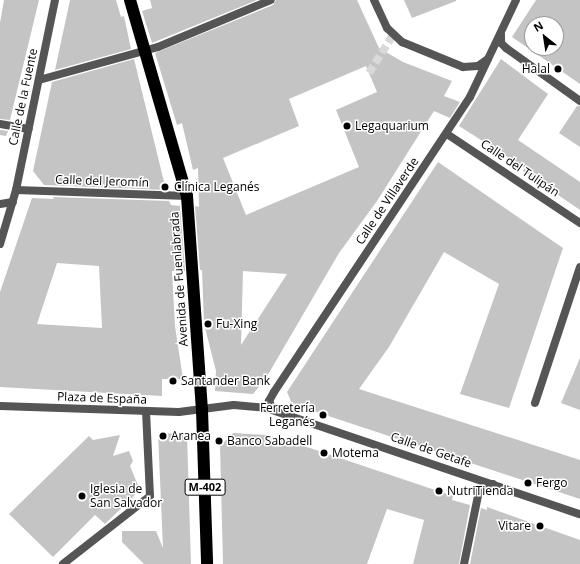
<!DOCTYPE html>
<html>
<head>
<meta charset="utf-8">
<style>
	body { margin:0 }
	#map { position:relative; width:580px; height:564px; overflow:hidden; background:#fff; font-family:"Open Sans",sans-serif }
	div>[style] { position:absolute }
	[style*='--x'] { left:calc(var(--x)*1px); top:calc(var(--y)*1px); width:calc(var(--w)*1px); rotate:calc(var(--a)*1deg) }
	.building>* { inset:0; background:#c4c4c4 }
	.street-tunnel>* { height:8px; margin-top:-4px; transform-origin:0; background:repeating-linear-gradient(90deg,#d9d9d9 0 8px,transparent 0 12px) }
	.street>* { height:8px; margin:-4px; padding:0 4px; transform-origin:4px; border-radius:4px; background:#555 }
	.highway>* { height:12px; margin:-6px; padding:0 6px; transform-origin:6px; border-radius:6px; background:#000 }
	.dots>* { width:11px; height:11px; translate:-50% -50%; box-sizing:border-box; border:2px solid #fff; border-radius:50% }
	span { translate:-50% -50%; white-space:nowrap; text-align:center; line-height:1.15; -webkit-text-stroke:3px #fff; paint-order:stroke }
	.shield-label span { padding:1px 3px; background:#fff; border:1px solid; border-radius:3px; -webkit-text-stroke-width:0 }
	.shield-label { font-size:11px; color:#000; font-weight:700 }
	.poi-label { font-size:12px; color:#000 }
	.right { translate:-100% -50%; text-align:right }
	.left { translate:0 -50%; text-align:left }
	.street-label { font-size:12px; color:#000 }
	.north { position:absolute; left:524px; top:16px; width:40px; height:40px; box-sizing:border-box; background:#fff; border:1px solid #999; border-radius:50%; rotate:330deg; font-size:11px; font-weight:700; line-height:16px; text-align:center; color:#000 }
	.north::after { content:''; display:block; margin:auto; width:14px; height:18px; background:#000; clip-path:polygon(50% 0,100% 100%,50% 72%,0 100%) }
</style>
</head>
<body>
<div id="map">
	<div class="building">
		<i style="clip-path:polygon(4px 0,39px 0,10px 120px,0 119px,0 23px)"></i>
		<i style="clip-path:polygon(70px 0,116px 0,121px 17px,124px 16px,131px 49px,55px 70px)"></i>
		<i style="clip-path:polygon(150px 0,257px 0,152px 43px,142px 11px,152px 8px)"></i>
		<i style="clip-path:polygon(evenodd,276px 0,357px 0,379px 48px,403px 62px,452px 81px,444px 96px,460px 102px,450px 118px,434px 111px,377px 201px,339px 253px,266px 378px,253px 394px,215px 391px,216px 371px,204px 324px,202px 270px,200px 270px,195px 206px,199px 207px,198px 168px,193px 170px,182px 123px,177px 125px,155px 53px,273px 5px,276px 0,366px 66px,377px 92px,336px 110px,359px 167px,246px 215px,223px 158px,299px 126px,289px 99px,366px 66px,276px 0,243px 271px,287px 274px,241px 345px,243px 271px)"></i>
		<i style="clip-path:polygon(404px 0,456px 0,456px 1px,412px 18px)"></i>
		<i style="clip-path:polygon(evenodd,536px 0,580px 0,580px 84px,512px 37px,536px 0,532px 24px,556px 24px,556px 48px,532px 48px,532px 24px)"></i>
		<i style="clip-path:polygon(134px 59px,166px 190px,44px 185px,33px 171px,52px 82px)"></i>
		<i style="clip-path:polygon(501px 59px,548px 94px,518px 140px,580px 182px,580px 210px,523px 171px,525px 168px,459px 126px)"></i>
		<i style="clip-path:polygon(577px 106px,580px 106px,580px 147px,559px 133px)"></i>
		<i style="clip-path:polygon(0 130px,8px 131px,6px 136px,0 135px)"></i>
		<i style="clip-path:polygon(438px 162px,563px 248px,509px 408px,460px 394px,499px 284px,444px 252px,389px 347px,359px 389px,580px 460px,580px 499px,292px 404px,287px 392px)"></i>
		<i style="clip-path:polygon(evenodd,53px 197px,169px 201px,171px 205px,180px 206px,185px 271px,172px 271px,175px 326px,183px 379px,162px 379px,162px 396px,0 387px,0 292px,32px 198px,54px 199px,53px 197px,57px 263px,99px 266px,102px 328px,37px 324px,57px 263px)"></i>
		<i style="clip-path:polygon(580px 358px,580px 410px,561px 403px)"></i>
		<i style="clip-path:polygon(158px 433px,187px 434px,191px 564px,144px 564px,122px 542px,122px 531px,156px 531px,163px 548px)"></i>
		<i style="clip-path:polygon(233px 433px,266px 435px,286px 440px,453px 496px,452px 500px,470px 505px,459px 564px,413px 564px,424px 520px,387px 509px,367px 564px,223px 564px,220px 446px)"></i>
		<i style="clip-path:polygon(120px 435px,113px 456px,129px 451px,133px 461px,130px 466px,140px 490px,105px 524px,95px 515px,53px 557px,9px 514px,89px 436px,93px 440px)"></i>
		<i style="clip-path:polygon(487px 507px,580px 540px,580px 564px,470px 564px,481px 508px,487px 510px)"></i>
	</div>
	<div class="street-tunnel">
		<i style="--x:369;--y:73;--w:45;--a:-57.7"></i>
	</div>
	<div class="street">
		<i style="--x:374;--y:0;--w:31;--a:65"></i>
		<i style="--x:387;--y:28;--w:21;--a:43"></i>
		<i style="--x:402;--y:42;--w:66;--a:22.3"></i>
		<i style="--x:463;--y:67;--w:15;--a:-4"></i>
		<i style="--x:478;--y:66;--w:12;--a:-35"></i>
		<i style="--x:501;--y:35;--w:8;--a:90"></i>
		<i style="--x:501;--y:43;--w:7;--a:45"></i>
		<i style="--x:506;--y:48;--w:91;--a:35.6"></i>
		<i style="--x:39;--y:80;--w:123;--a:-15.5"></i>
		<i style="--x:158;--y:47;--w:122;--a:-22.6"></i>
		<i style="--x:0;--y:124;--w:29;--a:10"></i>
		<i style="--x:447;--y:134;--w:160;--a:33.8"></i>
		<i style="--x:16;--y:190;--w:171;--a:2"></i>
		<i style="--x:0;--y:204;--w:13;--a:-9"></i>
		<i style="--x:0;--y:244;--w:56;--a:-73.5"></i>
		<i style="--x:16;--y:190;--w:194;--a:-78.4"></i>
		<i style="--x:535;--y:403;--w:143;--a:-71.7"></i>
		<i style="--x:0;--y:406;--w:179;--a:1.9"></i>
		<i style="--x:179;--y:412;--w:55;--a:-7.3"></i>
		<i style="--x:234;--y:405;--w:32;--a:5"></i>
		<i style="--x:266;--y:408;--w:331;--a:18.7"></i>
		<i style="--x:273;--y:409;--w:9;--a:-117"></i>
		<i style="--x:269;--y:401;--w:10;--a:-61"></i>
		<i style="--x:274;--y:392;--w:354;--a:-56.4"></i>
		<i style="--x:470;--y:97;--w:107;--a:-64.6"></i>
		<i style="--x:63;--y:564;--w:110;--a:-38"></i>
		<i style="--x:150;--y:496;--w:84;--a:-92.7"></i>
		<i style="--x:464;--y:564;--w:75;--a:-78.4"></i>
		<i style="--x:479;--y:491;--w:8;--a:-50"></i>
		<i style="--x:484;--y:485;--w:9;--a:-6"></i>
	</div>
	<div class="highway">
		<i style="--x:130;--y:0;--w:204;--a:73.8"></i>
		<i style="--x:187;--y:196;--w:215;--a:86"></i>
		<i style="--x:202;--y:410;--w:154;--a:88.1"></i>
	</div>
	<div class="dots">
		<i style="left:558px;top:69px;background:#000"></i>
		<i style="left:347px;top:126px;background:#000"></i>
		<i style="left:165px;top:187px;background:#000"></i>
		<i style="left:208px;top:324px;background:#000"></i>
		<i style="left:173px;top:381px;background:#000"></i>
		<i style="left:323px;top:415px;background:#000"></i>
		<i style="left:163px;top:436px;background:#000"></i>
		<i style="left:219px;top:441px;background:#000"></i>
		<i style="left:324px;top:453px;background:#000"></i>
		<i style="left:528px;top:483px;background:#000"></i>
		<i style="left:439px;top:491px;background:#000"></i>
		<i style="left:82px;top:496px;background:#000"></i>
		<i style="left:540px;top:526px;background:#000"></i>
	</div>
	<div class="shield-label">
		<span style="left:205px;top:487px">M-402</span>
	</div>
	<div class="poi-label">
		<span class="right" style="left:550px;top:69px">Halal</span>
		<span class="left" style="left:355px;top:126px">Legaquarium</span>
		<span class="left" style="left:174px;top:187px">Clínica Leganés</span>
		<span class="left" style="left:216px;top:324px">Fu-Xing</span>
		<span class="left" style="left:181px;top:381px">Santander Bank</span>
		<span class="right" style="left:315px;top:415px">Ferretería<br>Leganés</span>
		<span class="left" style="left:171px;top:436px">Aranea</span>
		<span class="left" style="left:227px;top:441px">Banco Sabadell</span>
		<span class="left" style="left:332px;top:453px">Motema</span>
		<span class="left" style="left:536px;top:483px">Fergo</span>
		<span class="left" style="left:90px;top:496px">Iglesia de<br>San Salvador</span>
		<span class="left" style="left:447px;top:491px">NutriTienda</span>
		<span class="right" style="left:531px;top:526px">Vitare</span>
	</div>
	<div class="street-label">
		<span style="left:23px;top:97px;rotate:-78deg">Calle de la Fuente</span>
		<span style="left:520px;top:168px;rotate:34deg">Calle del Tulipán</span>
		<span style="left:102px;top:181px;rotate:2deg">Calle del Jeromín</span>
		<span style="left:387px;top:201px;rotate:-56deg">Calle de Villaverde</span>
		<span style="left:179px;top:279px;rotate:-94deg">Avenida de Fuenlabrada</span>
		<span style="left:102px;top:398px;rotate:2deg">Plaza de España</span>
		<span style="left:431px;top:450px;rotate:19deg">Calle de Getafe</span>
	</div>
	<div class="north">N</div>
</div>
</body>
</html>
